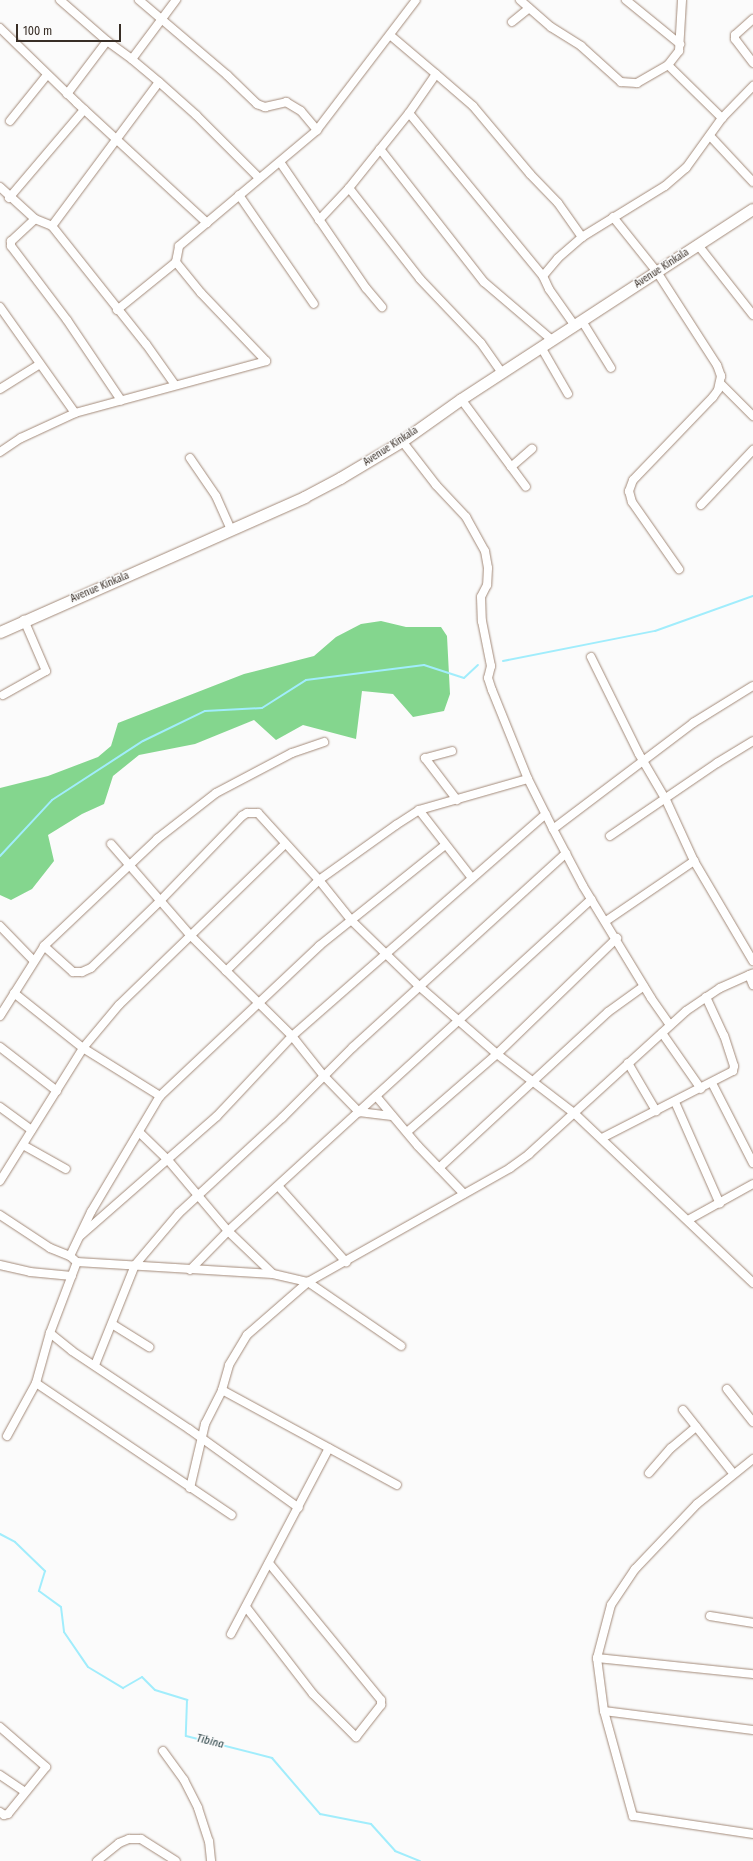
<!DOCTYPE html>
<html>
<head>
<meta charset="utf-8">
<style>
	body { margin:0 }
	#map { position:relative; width:753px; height:1861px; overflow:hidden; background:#fbfbfb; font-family:"Fira Sans Condensed",sans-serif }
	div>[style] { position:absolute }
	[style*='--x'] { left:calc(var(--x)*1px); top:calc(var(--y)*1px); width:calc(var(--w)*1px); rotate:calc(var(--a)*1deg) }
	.forest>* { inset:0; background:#84d68e }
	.stream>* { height:2px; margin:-1px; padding:0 1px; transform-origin:1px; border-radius:1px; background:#a1edfc }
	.roads { filter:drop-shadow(0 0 1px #a38a79) drop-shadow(0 0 1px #a38a79) }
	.minor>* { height:8px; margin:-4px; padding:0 4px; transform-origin:4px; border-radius:4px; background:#fff }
	.major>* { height:11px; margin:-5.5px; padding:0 5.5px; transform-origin:5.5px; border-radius:5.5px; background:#fff }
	span { translate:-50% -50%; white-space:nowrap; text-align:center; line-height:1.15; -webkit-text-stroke:3px #fbfbfb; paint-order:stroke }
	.street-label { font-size:10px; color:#382e26 }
	.water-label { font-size:11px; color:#213a3e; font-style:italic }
	.scale { position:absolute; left:16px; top:24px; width:105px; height:18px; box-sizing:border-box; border:2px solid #382e26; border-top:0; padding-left:5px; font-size:12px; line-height:14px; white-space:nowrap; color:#382e26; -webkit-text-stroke:3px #fbfbfb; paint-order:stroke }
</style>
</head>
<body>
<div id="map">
	<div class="forest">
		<i style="clip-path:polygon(381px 621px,406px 627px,441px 627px,447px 636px,450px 694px,444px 711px,413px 717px,393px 694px,362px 691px,356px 739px,303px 725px,276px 740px,254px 720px,195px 744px,139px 755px,113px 776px,104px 804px,82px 814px,48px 835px,54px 861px,32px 889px,11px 900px,0 895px,0 788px,48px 776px,98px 757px,111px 746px,118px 723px,244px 674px,314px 656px,336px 637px,361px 624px)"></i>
	</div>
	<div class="stream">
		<i style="--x:503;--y:661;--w:155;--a:-11.2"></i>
		<i style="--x:655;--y:631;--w:104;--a:-19.7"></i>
		<i style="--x:0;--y:856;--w:76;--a:-47.1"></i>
		<i style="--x:52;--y:800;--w:108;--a:-33"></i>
		<i style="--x:143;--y:741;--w:69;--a:-25.8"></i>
		<i style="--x:205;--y:711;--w:57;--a:-3"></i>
		<i style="--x:262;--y:708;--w:52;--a:-32.5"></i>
		<i style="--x:306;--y:680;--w:119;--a:-7.2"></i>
		<i style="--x:424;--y:665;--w:42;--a:18"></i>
		<i style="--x:464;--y:678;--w:19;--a:-43"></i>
		<i style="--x:0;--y:1534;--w:17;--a:28"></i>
		<i style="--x:15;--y:1542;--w:42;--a:44"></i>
		<i style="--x:45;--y:1571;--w:21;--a:107"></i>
		<i style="--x:39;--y:1591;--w:27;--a:36"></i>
		<i style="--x:61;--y:1607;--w:25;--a:83"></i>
		<i style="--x:64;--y:1632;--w:42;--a:55.6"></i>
		<i style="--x:88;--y:1667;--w:41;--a:31"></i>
		<i style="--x:123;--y:1688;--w:22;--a:-30"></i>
		<i style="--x:142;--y:1677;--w:18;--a:45"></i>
		<i style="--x:155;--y:1690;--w:34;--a:17"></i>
		<i style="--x:187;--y:1700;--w:36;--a:92"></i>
		<i style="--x:186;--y:1736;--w:89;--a:14.3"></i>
		<i style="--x:272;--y:1758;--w:74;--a:49.4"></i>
		<i style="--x:320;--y:1814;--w:52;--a:11.1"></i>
		<i style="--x:371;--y:1824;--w:36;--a:48"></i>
		<i style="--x:395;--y:1851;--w:27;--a:22"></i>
	</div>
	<div class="roads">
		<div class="minor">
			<i style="--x:60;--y:0;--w:62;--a:41.1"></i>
			<i style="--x:107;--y:41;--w:31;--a:36"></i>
			<i style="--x:139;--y:0;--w:116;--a:40.4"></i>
			<i style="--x:227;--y:75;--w:42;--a:44"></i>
			<i style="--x:257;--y:104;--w:9;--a:21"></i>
			<i style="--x:265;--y:107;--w:22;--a:-13"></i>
			<i style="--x:286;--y:102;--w:17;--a:31"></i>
			<i style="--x:301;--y:111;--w:25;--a:50"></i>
			<i style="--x:520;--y:0;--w:41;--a:41.1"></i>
			<i style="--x:551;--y:27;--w:36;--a:32"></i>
			<i style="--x:581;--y:46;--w:54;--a:42"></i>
			<i style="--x:621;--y:82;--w:16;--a:4"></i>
			<i style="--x:637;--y:83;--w:36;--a:-30"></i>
			<i style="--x:668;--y:65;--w:76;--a:44.5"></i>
			<i style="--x:722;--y:118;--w:45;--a:-45.9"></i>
			<i style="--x:626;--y:0;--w:70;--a:39.2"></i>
			<i style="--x:753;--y:19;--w:24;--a:138"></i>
			<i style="--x:735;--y:35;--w:4;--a:90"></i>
			<i style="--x:735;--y:39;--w:30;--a:53"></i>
			<i style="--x:512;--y:22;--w:22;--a:-39"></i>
			<i style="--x:0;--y:28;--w:107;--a:44.2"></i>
			<i style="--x:77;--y:103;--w:177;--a:42.7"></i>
			<i style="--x:668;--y:65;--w:18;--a:-52"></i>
			<i style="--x:679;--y:51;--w:51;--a:-86.6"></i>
			<i style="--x:436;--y:74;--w:49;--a:40.9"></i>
			<i style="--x:473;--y:106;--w:89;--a:50"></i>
			<i style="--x:530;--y:174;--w:40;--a:46"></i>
			<i style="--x:558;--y:203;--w:42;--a:54.8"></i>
			<i style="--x:159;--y:82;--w:50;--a:41.7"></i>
			<i style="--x:196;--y:115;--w:89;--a:45"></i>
			<i style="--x:67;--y:94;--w:66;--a:-53"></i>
			<i style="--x:409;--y:113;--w:211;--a:50.6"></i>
			<i style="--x:10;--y:121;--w:59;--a:-51.2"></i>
			<i style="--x:710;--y:136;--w:63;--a:46.9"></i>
			<i style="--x:380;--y:149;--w:169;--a:52"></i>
			<i style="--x:484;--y:282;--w:89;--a:40.5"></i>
			<i style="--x:280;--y:162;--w:153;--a:55.7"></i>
			<i style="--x:366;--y:288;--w:25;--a:50"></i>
			<i style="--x:0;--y:187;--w:47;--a:42.4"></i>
			<i style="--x:35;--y:219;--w:18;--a:22"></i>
			<i style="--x:52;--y:226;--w:151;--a:51.5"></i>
			<i style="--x:146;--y:344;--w:50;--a:54.7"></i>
			<i style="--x:349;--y:188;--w:96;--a:-51.3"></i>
			<i style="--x:409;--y:113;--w:47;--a:-55.3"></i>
			<i style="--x:436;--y:74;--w:60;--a:-139.7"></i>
			<i style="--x:239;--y:195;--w:132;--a:55.5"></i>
			<i style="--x:9;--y:198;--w:116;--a:-49.6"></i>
			<i style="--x:613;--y:217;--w:70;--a:51.3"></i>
			<i style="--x:657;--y:272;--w:111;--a:57.2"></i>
			<i style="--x:717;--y:365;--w:12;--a:70"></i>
			<i style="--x:721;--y:376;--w:14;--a:102"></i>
			<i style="--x:718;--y:390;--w:9;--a:126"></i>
			<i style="--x:713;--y:397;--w:115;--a:133.9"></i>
			<i style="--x:633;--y:480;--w:12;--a:110"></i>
			<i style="--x:629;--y:491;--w:11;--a:75"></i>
			<i style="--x:632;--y:502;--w:82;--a:55"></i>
			<i style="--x:35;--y:219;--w:33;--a:137"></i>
			<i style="--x:11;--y:241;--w:5;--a:90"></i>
			<i style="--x:11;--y:246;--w:93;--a:52.9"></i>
			<i style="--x:67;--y:320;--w:97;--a:56"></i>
			<i style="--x:319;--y:220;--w:44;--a:-46.8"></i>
			<i style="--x:349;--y:188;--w:115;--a:52"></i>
			<i style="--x:420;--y:279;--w:88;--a:46.4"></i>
			<i style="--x:481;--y:343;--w:37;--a:55"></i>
			<i style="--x:52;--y:226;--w:179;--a:-53.4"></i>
			<i style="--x:159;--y:82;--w:35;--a:-140"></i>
			<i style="--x:132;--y:59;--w:74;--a:-53.3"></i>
			<i style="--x:698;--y:245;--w:89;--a:51.8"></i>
			<i style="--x:0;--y:307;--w:130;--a:54.7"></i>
			<i style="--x:117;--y:310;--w:76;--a:-39.1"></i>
			<i style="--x:176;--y:262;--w:16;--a:-79"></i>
			<i style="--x:179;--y:246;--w:180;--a:-40"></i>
			<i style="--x:317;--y:130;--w:163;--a:-52.7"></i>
			<i style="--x:582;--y:321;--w:55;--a:58.3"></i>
			<i style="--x:575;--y:326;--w:45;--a:-125.1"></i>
			<i style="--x:549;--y:289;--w:14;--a:-115"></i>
			<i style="--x:543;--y:276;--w:23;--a:-50"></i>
			<i style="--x:558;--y:258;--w:32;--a:-41"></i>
			<i style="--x:582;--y:237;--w:97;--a:-31.6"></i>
			<i style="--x:665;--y:186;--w:28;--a:-41"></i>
			<i style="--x:686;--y:168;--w:62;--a:-54.2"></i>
			<i style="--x:541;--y:347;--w:54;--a:60.1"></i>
			<i style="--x:720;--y:383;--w:47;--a:45"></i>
			<i style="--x:0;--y:389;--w:47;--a:-32"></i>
			<i style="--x:461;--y:399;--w:109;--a:53.5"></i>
			<i style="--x:402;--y:441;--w:56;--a:52.3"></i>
			<i style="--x:436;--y:485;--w:44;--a:46.8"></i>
			<i style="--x:466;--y:517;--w:39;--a:61"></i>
			<i style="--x:485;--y:551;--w:17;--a:80"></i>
			<i style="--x:488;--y:568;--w:17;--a:93"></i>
			<i style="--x:487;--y:585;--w:13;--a:117"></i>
			<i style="--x:481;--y:597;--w:24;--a:88"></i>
			<i style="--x:482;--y:621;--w:46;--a:78.7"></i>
			<i style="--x:491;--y:666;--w:12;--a:104"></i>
			<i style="--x:488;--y:678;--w:13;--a:72"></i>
			<i style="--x:492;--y:690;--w:96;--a:68"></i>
			<i style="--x:528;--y:779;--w:56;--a:63.4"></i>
			<i style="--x:553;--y:829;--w:64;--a:62.2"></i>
			<i style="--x:583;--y:886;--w:131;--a:58.7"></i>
			<i style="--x:651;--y:998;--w:33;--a:55"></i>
			<i style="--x:0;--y:452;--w:25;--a:-34"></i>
			<i style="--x:21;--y:438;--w:60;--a:-24.8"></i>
			<i style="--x:75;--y:413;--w:198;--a:-15.2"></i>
			<i style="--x:266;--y:361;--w:94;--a:-133.7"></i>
			<i style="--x:201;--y:293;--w:40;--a:-129"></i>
			<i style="--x:190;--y:458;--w:46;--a:55.6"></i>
			<i style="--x:216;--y:496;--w:36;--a:66"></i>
			<i style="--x:511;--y:467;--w:28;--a:-41"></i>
			<i style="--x:701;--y:505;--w:76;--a:-46.6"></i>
			<i style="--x:591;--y:657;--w:108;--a:63.7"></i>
			<i style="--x:639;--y:754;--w:53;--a:59.6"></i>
			<i style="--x:666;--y:800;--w:67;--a:65.3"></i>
			<i style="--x:694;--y:861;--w:116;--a:59.5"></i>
			<i style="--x:3;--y:695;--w:49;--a:-29.2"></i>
			<i style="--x:46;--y:671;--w:56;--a:-113.3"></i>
			<i style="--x:452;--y:751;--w:28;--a:165"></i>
			<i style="--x:425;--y:758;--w:53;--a:52.7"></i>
			<i style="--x:419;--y:810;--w:86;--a:52.1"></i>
			<i style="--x:553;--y:829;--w:176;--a:-37.1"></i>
			<i style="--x:693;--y:723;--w:70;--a:-31.7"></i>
			<i style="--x:610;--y:836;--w:130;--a:-34.3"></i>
			<i style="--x:717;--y:763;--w:42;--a:-31.4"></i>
			<i style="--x:111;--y:844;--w:122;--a:49"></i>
			<i style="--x:191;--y:936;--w:142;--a:44.7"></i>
			<i style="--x:292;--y:1036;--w:50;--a:51.5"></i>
			<i style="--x:323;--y:1075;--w:52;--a:45.8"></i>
			<i style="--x:359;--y:1112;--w:33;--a:7"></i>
			<i style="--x:606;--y:921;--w:107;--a:-34.3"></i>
			<i style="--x:0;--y:926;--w:47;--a:45.9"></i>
			<i style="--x:44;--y:946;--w:39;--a:42"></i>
			<i style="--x:73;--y:972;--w:9;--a:0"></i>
			<i style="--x:82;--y:972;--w:10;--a:-24"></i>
			<i style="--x:91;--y:968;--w:95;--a:-44.1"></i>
			<i style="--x:159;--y:902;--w:120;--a:-46"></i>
			<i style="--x:242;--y:816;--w:6;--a:-31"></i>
			<i style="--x:247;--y:813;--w:11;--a:0"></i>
			<i style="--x:258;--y:813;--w:91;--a:47.7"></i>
			<i style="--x:319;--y:880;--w:51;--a:51.3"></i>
			<i style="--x:351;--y:920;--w:96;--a:44.2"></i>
			<i style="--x:420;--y:987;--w:102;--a:41"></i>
			<i style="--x:497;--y:1054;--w:97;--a:37.5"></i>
			<i style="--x:574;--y:1113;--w:247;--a:43.5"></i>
			<i style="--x:226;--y:971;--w:130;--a:-44.4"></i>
			<i style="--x:319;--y:880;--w:95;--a:-35.5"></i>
			<i style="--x:396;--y:825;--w:27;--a:-33"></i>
			<i style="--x:419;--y:810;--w:113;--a:-15.9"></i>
			<i style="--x:749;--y:975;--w:11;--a:68"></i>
			<i style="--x:14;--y:993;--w:88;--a:38.6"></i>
			<i style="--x:83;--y:1048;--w:91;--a:31.9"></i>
			<i style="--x:0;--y:1016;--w:83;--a:-57.8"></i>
			<i style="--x:44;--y:946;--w:156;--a:-43.4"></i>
			<i style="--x:157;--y:839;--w:75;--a:-37.9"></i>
			<i style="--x:216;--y:793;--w:86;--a:-27.8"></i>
			<i style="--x:292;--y:753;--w:34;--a:-19"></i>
			<i style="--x:662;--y:1033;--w:68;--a:55.1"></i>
			<i style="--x:0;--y:1047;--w:72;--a:37.7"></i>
			<i style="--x:628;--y:1063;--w:56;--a:59.7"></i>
			<i style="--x:712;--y:1083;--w:90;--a:62.9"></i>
			<i style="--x:376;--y:1096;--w:65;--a:50"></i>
			<i style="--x:418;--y:1146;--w:66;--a:46.2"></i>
			<i style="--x:675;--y:1102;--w:111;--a:66.2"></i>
			<i style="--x:0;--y:1107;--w:39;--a:36"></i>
			<i style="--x:139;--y:1132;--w:40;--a:44"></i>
			<i style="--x:168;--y:1160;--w:93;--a:49.8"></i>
			<i style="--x:228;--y:1231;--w:62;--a:43.7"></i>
			<i style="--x:407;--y:1132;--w:119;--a:-40.9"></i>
			<i style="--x:497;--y:1054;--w:167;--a:-44"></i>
			<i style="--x:602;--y:1138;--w:147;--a:-27.1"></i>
			<i style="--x:733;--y:1071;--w:5;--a:-79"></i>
			<i style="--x:734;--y:1066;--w:32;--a:-108"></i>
			<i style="--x:724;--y:1036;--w:43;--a:-114.8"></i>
			<i style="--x:23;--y:1145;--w:49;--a:29.2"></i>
			<i style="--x:439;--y:1168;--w:230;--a:-42.7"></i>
			<i style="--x:608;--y:1012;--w:44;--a:-35.8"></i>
			<i style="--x:0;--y:1181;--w:157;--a:-58"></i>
			<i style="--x:83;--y:1048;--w:56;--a:-50.1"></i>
			<i style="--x:119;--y:1005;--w:231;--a:-44.1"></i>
			<i style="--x:279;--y:1187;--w:101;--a:48.2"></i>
			<i style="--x:0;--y:1215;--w:60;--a:33.4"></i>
			<i style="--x:50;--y:1248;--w:22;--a:22"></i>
			<i style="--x:70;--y:1256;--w:9;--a:41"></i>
			<i style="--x:77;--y:1262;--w:196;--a:3.5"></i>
			<i style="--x:273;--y:1274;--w:36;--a:13"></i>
			<i style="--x:308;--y:1282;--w:113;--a:34.5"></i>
			<i style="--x:688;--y:1220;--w:74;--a:-29"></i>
			<i style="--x:80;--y:1236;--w:182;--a:-41.2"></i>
			<i style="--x:217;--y:1116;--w:110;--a:-46.8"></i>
			<i style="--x:292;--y:1036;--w:337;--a:-41.2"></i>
			<i style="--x:70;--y:1256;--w:49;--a:-64.5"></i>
			<i style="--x:91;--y:1212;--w:135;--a:-59.3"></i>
			<i style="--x:160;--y:1096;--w:219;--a:-43.3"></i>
			<i style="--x:319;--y:946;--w:161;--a:-38.7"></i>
			<i style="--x:0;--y:1265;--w:31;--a:13"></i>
			<i style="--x:30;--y:1272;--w:42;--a:5.4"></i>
			<i style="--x:190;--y:1270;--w:54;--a:-45.7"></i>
			<i style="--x:228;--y:1231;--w:492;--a:-42.4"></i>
			<i style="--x:112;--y:1324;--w:44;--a:31.9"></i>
			<i style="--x:50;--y:1333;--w:28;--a:39"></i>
			<i style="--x:72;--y:1351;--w:141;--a:33.7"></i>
			<i style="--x:189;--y:1429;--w:135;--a:35.7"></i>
			<i style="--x:95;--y:1365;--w:108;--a:-68.2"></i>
			<i style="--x:135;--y:1265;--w:68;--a:-49.8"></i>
			<i style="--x:179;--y:1213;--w:140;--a:-42.7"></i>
			<i style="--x:282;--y:1118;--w:100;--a:-45"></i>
			<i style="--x:353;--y:1047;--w:288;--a:-42.3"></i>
			<i style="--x:36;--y:1383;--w:236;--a:34"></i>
			<i style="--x:727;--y:1389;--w:42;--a:51.8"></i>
			<i style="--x:222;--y:1390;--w:199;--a:28.5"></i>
			<i style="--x:683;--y:1410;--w:80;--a:51.6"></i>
			<i style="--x:7;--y:1436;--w:60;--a:-61.3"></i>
			<i style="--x:36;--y:1383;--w:52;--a:-74.4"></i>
			<i style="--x:50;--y:1333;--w:76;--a:-69.2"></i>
			<i style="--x:753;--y:1459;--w:72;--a:141.2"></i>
			<i style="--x:697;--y:1504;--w:90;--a:133.6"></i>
			<i style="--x:635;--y:1569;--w:43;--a:123.7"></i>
			<i style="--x:611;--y:1605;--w:55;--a:104.8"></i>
			<i style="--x:597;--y:1658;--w:53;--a:82.5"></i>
			<i style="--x:604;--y:1711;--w:109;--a:74.6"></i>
			<i style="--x:633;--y:1816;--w:121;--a:8.5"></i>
			<i style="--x:649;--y:1473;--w:33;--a:-49"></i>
			<i style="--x:671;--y:1448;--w:33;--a:-40"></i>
			<i style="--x:190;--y:1488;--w:66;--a:-76.8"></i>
			<i style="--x:205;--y:1424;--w:38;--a:-63"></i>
			<i style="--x:222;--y:1390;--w:26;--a:-74"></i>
			<i style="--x:229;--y:1365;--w:35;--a:-59"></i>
			<i style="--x:247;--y:1335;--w:81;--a:-41"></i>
			<i style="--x:308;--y:1282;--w:232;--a:-29.4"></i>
			<i style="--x:510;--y:1168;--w:24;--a:-36"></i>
			<i style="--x:529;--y:1154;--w:212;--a:-42.3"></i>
			<i style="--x:686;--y:1011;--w:41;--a:-34.1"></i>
			<i style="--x:720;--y:988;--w:36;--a:-24"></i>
			<i style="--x:246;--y:1607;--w:110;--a:52.4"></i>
			<i style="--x:313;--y:1694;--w:61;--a:45"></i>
			<i style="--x:356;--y:1737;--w:41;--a:-52"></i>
			<i style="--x:381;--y:1705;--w:5;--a:-90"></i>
			<i style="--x:381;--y:1700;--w:177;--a:-129.3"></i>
			<i style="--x:710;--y:1616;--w:44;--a:9.2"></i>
			<i style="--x:231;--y:1634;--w:210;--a:-62.2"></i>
			<i style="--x:597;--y:1658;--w:157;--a:5.9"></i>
			<i style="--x:604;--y:1711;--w:150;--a:7.3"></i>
			<i style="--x:0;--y:1727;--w:61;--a:41"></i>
			<i style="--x:46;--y:1767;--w:60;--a:129"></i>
			<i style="--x:8;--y:1814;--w:4;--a:166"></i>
			<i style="--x:4;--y:1815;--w:5;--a:-143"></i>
			<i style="--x:163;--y:1751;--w:36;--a:54"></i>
			<i style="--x:184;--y:1780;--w:31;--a:63"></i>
			<i style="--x:198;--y:1808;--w:35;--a:72"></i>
			<i style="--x:209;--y:1841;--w:20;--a:84"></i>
			<i style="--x:0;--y:1775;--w:29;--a:34"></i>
			<i style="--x:97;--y:1861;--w:28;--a:-39"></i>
			<i style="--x:119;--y:1843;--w:11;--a:-22"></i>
			<i style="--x:129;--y:1839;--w:12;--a:0"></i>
			<i style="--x:141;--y:1839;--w:41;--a:32.2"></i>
		</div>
		<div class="major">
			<i style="--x:0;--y:632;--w:333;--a:-23.9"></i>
			<i style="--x:304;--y:497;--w:41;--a:-27.8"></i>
			<i style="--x:340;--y:478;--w:72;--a:-30.8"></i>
			<i style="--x:402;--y:441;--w:72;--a:-35.4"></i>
			<i style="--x:461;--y:399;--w:348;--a:-33.1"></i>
		</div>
	</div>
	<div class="street-label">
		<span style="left:662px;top:269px;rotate:-33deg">Avenue Kinkala</span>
		<span style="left:391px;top:447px;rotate:-33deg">Avenue Kinkala</span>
		<span style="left:100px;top:588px;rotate:-23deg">Avenue Kinkala</span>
	</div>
	<div class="water-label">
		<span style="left:210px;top:1742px;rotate:14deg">Tibina</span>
	</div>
	<div class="scale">100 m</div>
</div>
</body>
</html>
